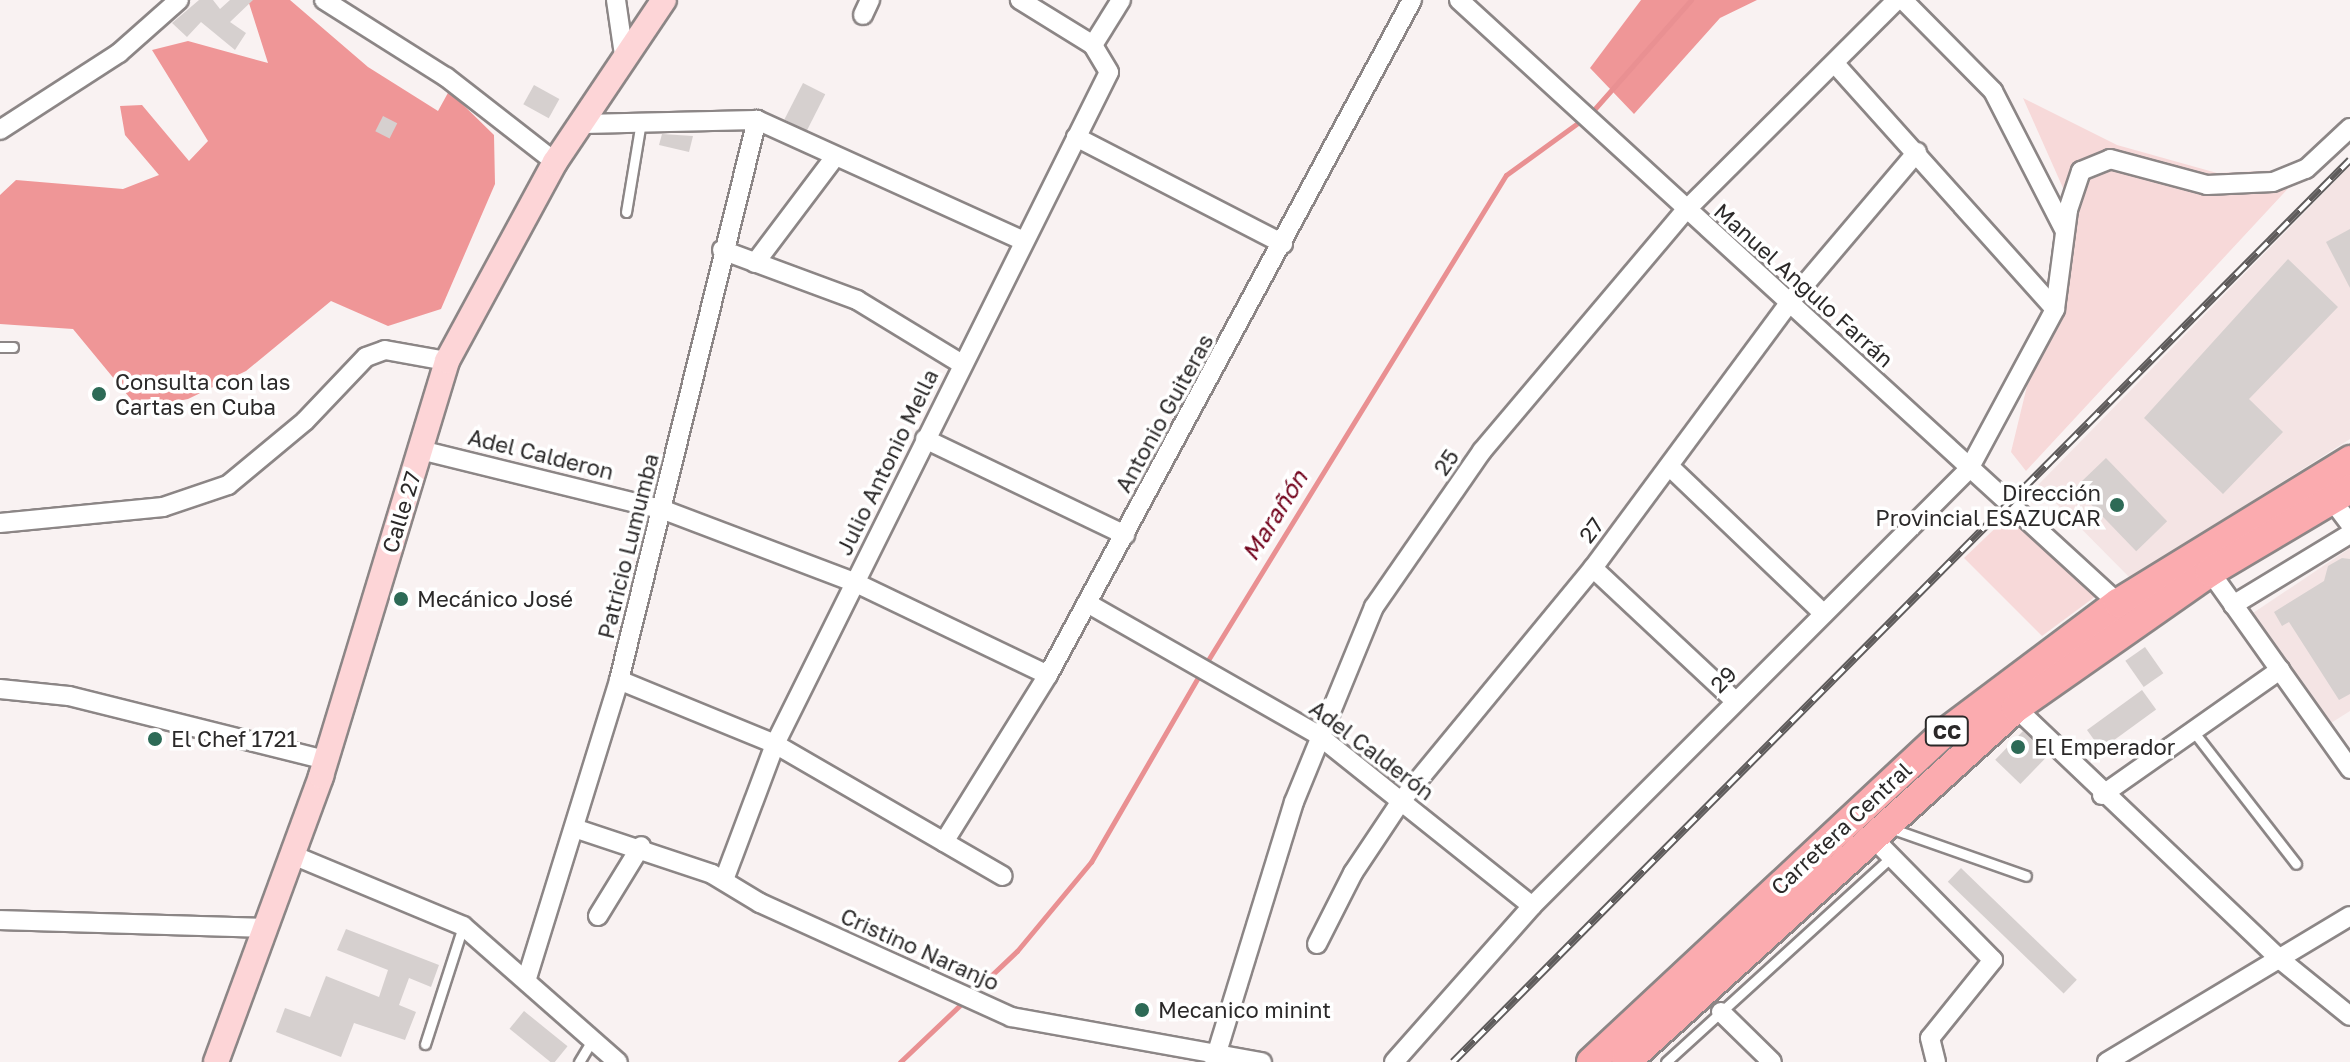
<!DOCTYPE html>
<meta charset="utf-8">
<style>
body{margin:0}
#map{position:relative;width:2350px;height:1062px;overflow:hidden;background:#f9f2f2;font-family:"Golos Text",sans-serif}
div>[style]{position:absolute}
.built>*{inset:0;background:#f4e4e4}
.green>*{inset:0;background:#f7d9d9}
.forest>*{inset:0;background:#ef9697}
.stream>*{height:5px;margin:-2.5px;padding:0 2.5px;transform-origin:2.5px;border-radius:2.5px;background:#e99092}
.building>*{inset:0;background:#d6d0cf;transform-origin:0 0}
.roads{filter:drop-shadow(2px 0 #8c8686) drop-shadow(-2px 0 #8c8686) drop-shadow(0 2px #8c8686) drop-shadow(0 -2px #8c8686)}
.service>*{height:9px;margin:-4.5px;padding:0 4.5px;transform-origin:4.5px;border-radius:4.5px;background:#fff}
.minor>*{height:18px;margin:-9px;padding:0 9px;transform-origin:9px;border-radius:9px;background:#fff}
.secondary>*{height:24px;margin:-12px;padding:0 12px;transform-origin:12px;border-radius:12px;background:#fdd5d7}
.primary>*{height:28px;margin:-14px;padding:0 14px;transform-origin:14px;border-radius:14px;background:#fbabaf}
.rail>*{height:8px;margin-top:-4px;transform-origin:0;background:repeating-linear-gradient(90deg,#fff 0 15px,#5f5c5c 0 30px);box-sizing:border-box;border-block:2px solid #5f5c5c}
.dots>*{width:22px;height:22px;translate:-50% -50%;box-sizing:border-box;border:4px solid #fff;border-radius:50%}
span{translate:-50% -50%;white-space:nowrap;text-align:center;line-height:1.15;-webkit-text-stroke:7px #fff;paint-order:stroke}
.shield-label span{padding:2px 6px;background:#fff;border:2px solid;border-radius:6px;-webkit-text-stroke-width:0}
.shield-label{font-size:20px;color:#2b2929;font-weight:700}
.street-label{font-size:22px;color:#2b2929}
.poi-label{font-size:22px;color:#2b2929}
.left{translate:0 -50%;text-align:left}
.right{translate:-100% -50%;text-align:right}
.water-label{font-size:24px;color:#72031c;font-style:italic}
</style>
<div id="map">
<div class="built">
<div style="clip-path:polygon(2350px 166px,2350px 439px,2130px 578px,2038px 485px)"></div>
<div style="clip-path:polygon(2350px 548px,2350px 711px,2331px 723px,2250px 615px)"></div>
</div>
<div class="green">
<div style="clip-path:polygon(2023px 98px,2117px 145px,2217px 173px,2306px 169px,2026px 471px,2011px 452px,2027px 386px,2052px 336px,2075px 215px)"></div>
<div style="clip-path:polygon(2008px 516px,2096px 596px,2042px 636px,1964px 558px)"></div>
</div>
<div class="forest">
<div style="clip-path:polygon(248px 0,290px 0,368px 67px,438px 111px,449px 91px,494px 135px,495px 184px,441px 309px,388px 326px,331px 301px,246px 371px,188px 399px,139px 409px,73px 329px,0 324px,0 195px,16px 180px,123px 189px,159px 175px,125px 135px,120px 106px,142px 105px,189px 161px,208px 141px,152px 50px,188px 41px,268px 63px)"></div>
<div style="clip-path:polygon(1641px 0,1757px 0,1720px 18px,1634px 114px,1590px 68px)"></div>
</div>
<div class="stream">
<div style="left:1591px;top:113px;width:151px;rotate:-48.5deg"></div>
<div style="left:1205px;top:665px;width:575px;rotate:-58.44deg"></div>
<div style="left:1506px;top:175px;width:95px;rotate:-36deg"></div>
<div style="left:900px;top:1062px;width:161px;rotate:-43.5deg"></div>
<div style="left:1017px;top:951px;width:116px;rotate:-50.3deg"></div>
<div style="left:1091px;top:862px;width:217px;rotate:-59.9deg"></div>
</div>
<div class="building">
<div style="clip-path:polygon(199px 0,213px 0,220px 9px,230px 0,253px 0,230px 22px,246px 33px,235px 50px,201px 22px,187px 37px,172px 23px)"></div>
<div style="left:803px;top:83px;width:25px;height:41px;rotate:27deg"></div>
<div style="left:534px;top:85px;width:29px;height:22px;rotate:29deg"></div>
<div style="left:383px;top:116px;width:16px;height:17px;rotate:27deg"></div>
<div style="clip-path:polygon(662px 134px,693px 136px,689px 152px,659px 145px)"></div>
<div style="clip-path:polygon(2350px 229px,2350px 288px,2326px 242px)"></div>
<div style="clip-path:polygon(2288px 259px,2338px 307px,2249px 399px,2283px 432px,2223px 494px,2144px 418px)"></div>
<div style="left:2106px;top:458px;width:88px;height:43px;rotate:46deg"></div>
<div style="clip-path:polygon(2342px 558px,2350px 559px,2350px 694px,2339px 700px,2289px 622px,2282px 626px,2274px 612px,2324px 581px,2328px 566px)"></div>
<div style="left:2145px;top:647px;width:32px;height:24px;rotate:55deg"></div>
<div style="left:2142px;top:690px;width:24px;height:68px;rotate:54deg"></div>
<div style="left:2023px;top:731px;width:35px;height:40px;rotate:44deg"></div>
<div style="left:1961px;top:868px;width:161px;height:19px;rotate:44deg"></div>
<div style="clip-path:polygon(346px 929px,439px 965px,431px 987px,409px 978px,399px 1005px,416px 1012px,405px 1040px,354px 1023px,341px 1057px,276px 1032px,285px 1008px,310px 1017px,326px 976px,379px 997px,388px 970px,337px 950px)"></div>
<div style="left:524px;top:1011px;width:56px;height:23px;rotate:39deg"></div>
</div>
<div class="roads">
<div class="service">
<div style="left:626px;top:212px;width:86px;rotate:-80.6deg"></div>
<div style="left:0;top:347px;width:13px"></div>
<div style="left:2193px;top:731px;width:168px;rotate:52.2deg"></div>
<div style="left:1890px;top:828px;width:144px;rotate:19.4deg"></div>
<div style="left:425px;top:1044px;width:124px;rotate:-72.1deg"></div>
<div style="left:579px;top:1062px;width:26px;rotate:-59deg"></div>
<div style="left:1666px;top:1062px;width:304px;rotate:-42.3deg"></div>
</div>
<div class="minor">
<div style="left:324px;top:0;width:144px;rotate:32.3deg"></div>
<div style="left:446px;top:77px;width:138px;rotate:37.9deg"></div>
<div style="left:616px;top:0;width:63px;rotate:81.7deg"></div>
<div style="left:1459px;top:0;width:893px;rotate:42.46deg"></div>
<div style="left:1903px;top:0;width:128px;rotate:45.3deg"></div>
<div style="left:1993px;top:91px;width:155px;rotate:62.8deg"></div>
<div style="left:863px;top:15px;width:17px;rotate:-65deg"></div>
<div style="left:1093px;top:45px;width:53px;rotate:-58.1deg"></div>
<div style="left:1837px;top:66px;width:326px;rotate:48.1deg"></div>
<div style="left:582px;top:124px;width:175px;rotate:-1.3deg"></div>
<div style="left:757px;top:120px;width:293px;rotate:24.4deg"></div>
<div style="left:0;top:130px;width:142px;rotate:-32.9deg"></div>
<div style="left:119px;top:53px;width:80px;rotate:-41.5deg"></div>
<div style="left:1076px;top:137px;width:233px;rotate:27.3deg"></div>
<div style="left:722px;top:250px;width:144px;rotate:20.3deg"></div>
<div style="left:857px;top:300px;width:123px;rotate:31.4deg"></div>
<div style="left:755px;top:263px;width:133px;rotate:-53deg"></div>
<div style="left:925px;top:439px;width:222px;rotate:25.6deg"></div>
<div style="left:420px;top:450px;width:251px;rotate:13.8deg"></div>
<div style="left:664px;top:510px;width:203px;rotate:20.8deg"></div>
<div style="left:854px;top:582px;width:215px;rotate:25.6deg"></div>
<div style="left:1669px;top:466px;width:214px;rotate:43.7deg"></div>
<div style="left:2332px;top:500px;width:30px;rotate:53deg"></div>
<div style="left:0;top:523px;width:164px;rotate:-5.6deg"></div>
<div style="left:163px;top:507px;width:69px;rotate:-18.7deg"></div>
<div style="left:228px;top:485px;width:100px;rotate:-39.7deg"></div>
<div style="left:305px;top:421px;width:88px;rotate:-46.4deg"></div>
<div style="left:366px;top:357px;width:20px;rotate:-20deg"></div>
<div style="left:385px;top:350px;width:63px;rotate:10.1deg"></div>
<div style="left:2206px;top:566px;width:249px;rotate:54.6deg"></div>
<div style="left:1593px;top:568px;width:195px;rotate:43.1deg"></div>
<div style="left:1087px;top:603px;width:266px;rotate:29.7deg"></div>
<div style="left:1318px;top:735px;width:274px;rotate:38.6deg"></div>
<div style="left:2233px;top:605px;width:137px;rotate:-31.3deg"></div>
<div style="left:619px;top:680px;width:169px;rotate:22.3deg"></div>
<div style="left:775px;top:744px;width:263px;rotate:30.1deg"></div>
<div style="left:0;top:689px;width:69px;rotate:5.8deg"></div>
<div style="left:69px;top:696px;width:265px;rotate:14deg"></div>
<div style="left:2016px;top:708px;width:367px;rotate:43.6deg"></div>
<div style="left:2282px;top:961px;width:87px;rotate:39deg"></div>
<div style="left:2102px;top:795px;width:218px;rotate:-35.1deg"></div>
<div style="left:574px;top:828px;width:145px;rotate:18.4deg"></div>
<div style="left:712px;top:874px;width:56px;rotate:31.1deg"></div>
<div style="left:760px;top:903px;width:276px;rotate:24.4deg"></div>
<div style="left:1011px;top:1017px;width:255px;rotate:10.2deg"></div>
<div style="left:1871px;top:836px;width:174px;rotate:45.5deg"></div>
<div style="left:1993px;top:960px;width:100px;rotate:128.9deg"></div>
<div style="left:1930px;top:1038px;width:25px;rotate:76deg"></div>
<div style="left:944px;top:842px;width:197px;rotate:-58.1deg"></div>
<div style="left:1048px;top:675px;width:767px;rotate:-61.66deg"></div>
<div style="left:295px;top:856px;width:182px;rotate:22.6deg"></div>
<div style="left:463px;top:926px;width:206px;rotate:41.3deg"></div>
<div style="left:724px;top:880px;width:145px;rotate:-69.4deg"></div>
<div style="left:775px;top:744px;width:750px;rotate:-63.57deg"></div>
<div style="left:1109px;top:72px;width:31px;rotate:-121deg"></div>
<div style="left:1093px;top:45px;width:86px;rotate:-148.3deg"></div>
<div style="left:598px;top:916px;width:82px;rotate:-58.4deg"></div>
<div style="left:0;top:920px;width:267px;rotate:1.7deg"></div>
<div style="left:1317px;top:944px;width:80px;rotate:-63.1deg"></div>
<div style="left:1353px;top:873px;width:87px;rotate:-56.3deg"></div>
<div style="left:1401px;top:801px;width:302px;rotate:-50.5deg"></div>
<div style="left:1593px;top:568px;width:330px;rotate:-53.5deg"></div>
<div style="left:1789px;top:303px;width:198px;rotate:-49.7deg"></div>
<div style="left:527px;top:978px;width:312px;rotate:-72.8deg"></div>
<div style="left:619px;top:680px;width:577px;rotate:-76.16deg"></div>
<div style="left:1721px;top:1012px;width:71px;rotate:44.4deg"></div>
<div style="left:1214px;top:1062px;width:272px;rotate:-72.9deg"></div>
<div style="left:1294px;top:802px;width:211px;rotate:-67.7deg"></div>
<div style="left:1374px;top:607px;width:190px;rotate:-55.3deg"></div>
<div style="left:1482px;top:451px;width:316px;rotate:-49.8deg"></div>
<div style="left:1686px;top:210px;width:298px;rotate:-44.9deg"></div>
<div style="left:1394px;top:1062px;width:208px;rotate:-48.5deg"></div>
<div style="left:1532px;top:906px;width:618px;rotate:-45deg"></div>
<div style="left:1969px;top:469px;width:182px;rotate:-61.7deg"></div>
<div style="left:2055px;top:309px;width:100px;rotate:-82.5deg"></div>
<div style="left:2068px;top:210px;width:41px;rotate:-71.6deg"></div>
<div style="left:2081px;top:171px;width:31px;rotate:-22deg"></div>
<div style="left:2110px;top:159px;width:100px;rotate:15deg"></div>
<div style="left:2207px;top:185px;width:66px;rotate:-2.6deg"></div>
<div style="left:2273px;top:182px;width:35px;rotate:-22deg"></div>
<div style="left:2306px;top:169px;width:60px;rotate:-43deg"></div>
<div style="left:2107px;top:1062px;width:283px;rotate:-31deg"></div>
</div>
<div class="secondary">
<div style="left:216px;top:1062px;width:305px;rotate:-69.8deg"></div>
<div style="left:321px;top:776px;width:434px;rotate:-73.1deg"></div>
<div style="left:447px;top:361px;width:226px;rotate:-61.5deg"></div>
<div style="left:555px;top:162px;width:195px;rotate:-56.1deg"></div>
</div>
<div class="primary">
<div style="left:1591px;top:1062px;width:480px;rotate:-43deg"></div>
<div style="left:1942px;top:735px;width:220px;rotate:-36.9deg"></div>
<div style="left:2118px;top:603px;width:273px;rotate:-31.6deg"></div>
<div style="left:1626px;top:1062px;width:527px;rotate:-42.23deg"></div>
<div style="left:2016px;top:708px;width:237px;rotate:-35deg"></div>
<div style="left:2210px;top:572px;width:163px;rotate:-30.7deg"></div>
</div>
</div>
<div class="rail">
<div style="left:1453px;top:1062px;width:1272px;rotate:-45.16deg"></div>
</div>
<div class="dots">
<div style="left:99px;top:394px;background:#2d6a56"></div>
<div style="left:2117px;top:505px;background:#2d6a56"></div>
<div style="left:401px;top:599px;background:#2d6a56"></div>
<div style="left:155px;top:739px;background:#2d6a56"></div>
<div style="left:2018px;top:747px;background:#2d6a56"></div>
<div style="left:1142px;top:1010px;background:#2d6a56"></div>
</div>
<div class="shield-label">
<span style="left:1947px;top:731px">CC</span>
</div>
<div class="street-label">
<span style="left:1804px;top:285px;rotate:42deg">Manuel Angulo Farrán</span>
<span style="left:1164px;top:413px;rotate:-61deg">Antonio Guiteras</span>
<span style="left:541px;top:454px;rotate:14deg">Adel Calderon</span>
<span style="left:887px;top:462px;rotate:-64deg">Julio Antonio Mella</span>
<span style="left:1446px;top:462px;rotate:-55deg">25</span>
<span style="left:401px;top:512px;rotate:-73deg">Calle 27</span>
<span style="left:1591px;top:530px;rotate:-53deg">27</span>
<span style="left:628px;top:546px;rotate:-76deg">Patricio Lumumba</span>
<span style="left:1723px;top:679px;rotate:-45deg">29</span>
<span style="left:1372px;top:750px;rotate:37deg">Adel Calderón</span>
<span style="left:1841px;top:828px;rotate:-43deg">Carretera Central</span>
<span style="left:920px;top:949px;rotate:24deg">Cristino Naranjo</span>
</div>
<div class="poi-label">
<span class="left" style="left:115px;top:394px">Consulta con las<br>Cartas en Cuba</span>
<span class="right" style="left:2101px;top:505px">Dirección<br>Provincial ESAZUCAR</span>
<span class="left" style="left:417px;top:599px">Mecánico José</span>
<span class="left" style="left:171px;top:739px">El Chef 1721</span>
<span class="left" style="left:2034px;top:747px">El Emperador</span>
<span class="left" style="left:1158px;top:1010px">Mecanico minint</span>
</div>
<div class="water-label">
<span style="left:1274px;top:515px;rotate:-58deg">Marañón</span>
</div>
</div>
